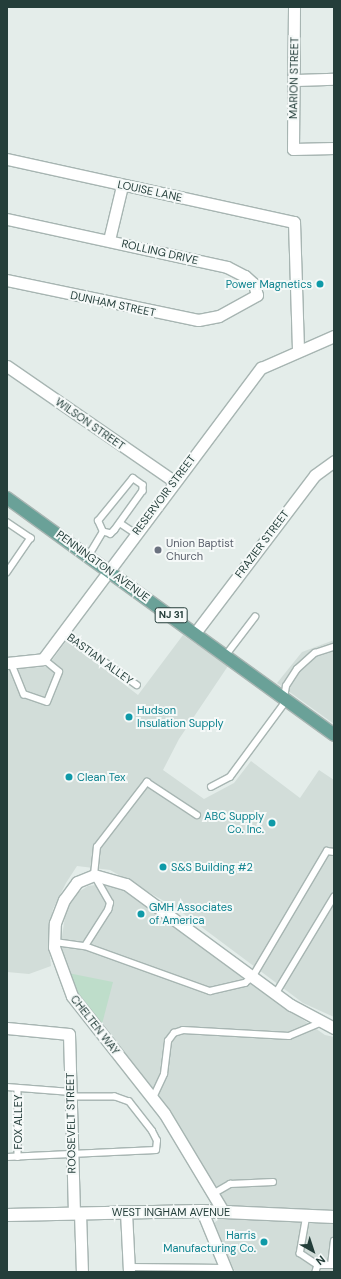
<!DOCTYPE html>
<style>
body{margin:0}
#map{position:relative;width:341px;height:1279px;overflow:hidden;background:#e4edea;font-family:"DM Sans",sans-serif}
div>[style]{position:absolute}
.built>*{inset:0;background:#d2ddd9}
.green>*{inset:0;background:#beddca}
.roads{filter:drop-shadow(1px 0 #a7b5b2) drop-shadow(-1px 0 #a7b5b2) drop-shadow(0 1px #a7b5b2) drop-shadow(0 -1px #a7b5b2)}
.service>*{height:5.5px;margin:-2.75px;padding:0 2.75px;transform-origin:2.75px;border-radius:2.75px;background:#fff}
.minor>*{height:11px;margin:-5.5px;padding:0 5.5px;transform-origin:5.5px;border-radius:5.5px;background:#fff}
.tertiary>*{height:12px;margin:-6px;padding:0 6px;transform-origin:6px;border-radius:6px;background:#fff}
.primary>*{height:12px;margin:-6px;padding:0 6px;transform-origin:6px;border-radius:6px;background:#6aa198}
.dots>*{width:11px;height:11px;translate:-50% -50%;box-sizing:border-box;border:2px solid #f5f9f8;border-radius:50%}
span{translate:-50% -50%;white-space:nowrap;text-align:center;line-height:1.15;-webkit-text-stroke:4px #f5f9f8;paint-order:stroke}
.shield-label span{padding:1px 3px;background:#f5f9f8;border:1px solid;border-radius:3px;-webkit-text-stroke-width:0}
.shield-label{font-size:10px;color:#243e3a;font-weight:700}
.street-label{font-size:11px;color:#243e3a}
.culture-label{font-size:11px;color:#0d838f}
.right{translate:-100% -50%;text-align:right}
.left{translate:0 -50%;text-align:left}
.worship-label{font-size:11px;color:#5b616d}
.frame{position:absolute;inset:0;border:8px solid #243e3a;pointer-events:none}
.north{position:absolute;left:293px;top:1231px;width:40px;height:40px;-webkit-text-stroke:3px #f5f9f8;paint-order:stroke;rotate:141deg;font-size:11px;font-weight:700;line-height:16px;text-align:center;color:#243e3a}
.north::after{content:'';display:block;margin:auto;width:14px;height:18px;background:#243e3a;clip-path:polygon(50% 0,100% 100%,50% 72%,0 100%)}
</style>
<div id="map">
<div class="built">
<div style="clip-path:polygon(183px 635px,228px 666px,179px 739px,163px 770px,204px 799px,234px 783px,251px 761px,300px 798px,319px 770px,334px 780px,334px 1017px,303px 1003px,176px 908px,110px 870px,77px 866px,66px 883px,53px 909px,48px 935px,51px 966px,29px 974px,7px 972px,7px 668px,47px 667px,67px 640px,138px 695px)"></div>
<div style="clip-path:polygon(334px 640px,334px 724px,277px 683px,302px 652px)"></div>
<div style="clip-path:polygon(102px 884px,134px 894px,276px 1001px,325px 1035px,334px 1037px,334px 1211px,227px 1206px,194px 1151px,139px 1072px,101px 1028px,68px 973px,60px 950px,66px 910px,74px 895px,88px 886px)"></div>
<div style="clip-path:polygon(220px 1218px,334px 1224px,334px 1272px,235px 1272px,213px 1224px)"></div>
</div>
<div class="green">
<div style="clip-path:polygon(68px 973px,113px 982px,101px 1028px,79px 999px)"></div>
</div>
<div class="roads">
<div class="service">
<div style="left:133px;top:478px;width:12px;rotate:35deg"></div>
<div style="left:143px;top:485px;width:6px;rotate:90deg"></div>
<div style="left:143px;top:491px;width:48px;rotate:125.7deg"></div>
<div style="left:115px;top:530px;width:6px;rotate:135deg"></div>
<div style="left:111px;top:534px;width:8px;rotate:-166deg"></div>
<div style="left:103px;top:532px;width:12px;rotate:-114deg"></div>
<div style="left:98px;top:521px;width:55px;rotate:-50.9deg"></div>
<div style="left:7px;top:522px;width:29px;rotate:34deg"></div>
<div style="left:31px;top:538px;width:42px;rotate:124.4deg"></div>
<div style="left:120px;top:523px;width:18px;rotate:34deg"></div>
<div style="left:89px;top:555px;width:27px;rotate:-59deg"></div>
<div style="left:63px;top:632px;width:91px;rotate:35.6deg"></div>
<div style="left:226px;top:655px;width:48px;rotate:-52.7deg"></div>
<div style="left:11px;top:662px;width:35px;rotate:68deg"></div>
<div style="left:24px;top:694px;width:24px;rotate:19deg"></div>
<div style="left:47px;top:702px;width:32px;rotate:-68deg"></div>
<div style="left:59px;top:672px;width:21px;rotate:-141deg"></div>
<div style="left:211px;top:787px;width:21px;rotate:-28deg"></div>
<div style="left:230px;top:777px;width:89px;rotate:-53.6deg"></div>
<div style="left:283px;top:705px;width:19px;rotate:-81deg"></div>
<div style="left:286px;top:686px;width:20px;rotate:-57deg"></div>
<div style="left:297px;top:669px;width:24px;rotate:-42deg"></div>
<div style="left:315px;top:653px;width:20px;rotate:-18deg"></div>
<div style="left:55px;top:942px;width:30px;rotate:8deg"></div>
<div style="left:85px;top:946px;width:43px;rotate:-57.4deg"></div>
<div style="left:108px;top:910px;width:7px;rotate:-74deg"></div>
<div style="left:110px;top:903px;width:32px;rotate:-120deg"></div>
<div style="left:94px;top:875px;width:28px;rotate:-84deg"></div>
<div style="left:97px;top:847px;width:82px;rotate:-52.4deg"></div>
<div style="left:147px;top:782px;width:60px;rotate:33.4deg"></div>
<div style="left:85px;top:946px;width:133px;rotate:19.8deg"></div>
<div style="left:210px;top:991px;width:36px;rotate:-13deg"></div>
<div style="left:245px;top:983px;width:11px;rotate:-41deg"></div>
<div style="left:253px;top:976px;width:145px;rotate:-59.4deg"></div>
<div style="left:327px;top:851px;width:7px;rotate:8deg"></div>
<div style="left:276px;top:993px;width:112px;rotate:-58.9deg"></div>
<div style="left:7px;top:1087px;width:64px;rotate:4.5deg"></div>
<div style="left:18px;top:1088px;width:69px;rotate:90deg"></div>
<div style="left:153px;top:1098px;width:26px;rotate:-65deg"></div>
<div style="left:164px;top:1074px;width:33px;rotate:-83deg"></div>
<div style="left:168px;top:1041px;width:10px;rotate:-53deg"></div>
<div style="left:174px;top:1033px;width:9px;rotate:-18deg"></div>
<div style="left:183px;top:1030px;width:106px;rotate:3.2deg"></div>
<div style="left:289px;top:1036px;width:33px;rotate:-23deg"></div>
<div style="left:7px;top:1157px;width:149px;rotate:-2.7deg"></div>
<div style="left:156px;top:1150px;width:9px;rotate:-84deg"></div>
<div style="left:157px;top:1141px;width:11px;rotate:-117deg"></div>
<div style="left:152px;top:1131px;width:37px;rotate:-128deg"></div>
<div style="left:129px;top:1102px;width:15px;rotate:-160deg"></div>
<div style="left:115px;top:1097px;width:44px;rotate:180deg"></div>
<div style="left:213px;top:1194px;width:20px;rotate:-30deg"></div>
<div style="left:230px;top:1184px;width:43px;rotate:-2.7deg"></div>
<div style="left:307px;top:1215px;width:39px;rotate:100deg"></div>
<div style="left:300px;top:1253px;width:22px;rotate:34deg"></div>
<div style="left:318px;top:1265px;width:7px;rotate:106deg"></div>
<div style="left:318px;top:1265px;width:15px"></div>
<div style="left:331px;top:1265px;width:24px;rotate:-83deg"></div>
<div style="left:129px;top:1267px;width:96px;rotate:0.6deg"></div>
</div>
<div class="minor">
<div style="left:294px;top:7px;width:142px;rotate:90.4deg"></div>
<div style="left:293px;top:149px;width:41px;rotate:-1.4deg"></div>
<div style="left:296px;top:80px;width:38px;rotate:-2deg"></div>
<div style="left:7px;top:159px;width:294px;rotate:12.4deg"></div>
<div style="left:294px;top:222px;width:129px;rotate:88.2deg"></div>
<div style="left:7px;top:219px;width:225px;rotate:12.3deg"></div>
<div style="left:227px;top:267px;width:20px;rotate:27deg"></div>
<div style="left:245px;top:276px;width:12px;rotate:42deg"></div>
<div style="left:254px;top:284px;width:11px;rotate:75deg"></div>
<div style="left:257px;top:295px;width:43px;rotate:151.1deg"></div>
<div style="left:219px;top:316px;width:21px;rotate:169deg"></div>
<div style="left:198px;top:320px;width:195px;rotate:-168.2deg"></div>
<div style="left:109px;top:240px;width:56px;rotate:-76.5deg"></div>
<div style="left:7px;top:366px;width:203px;rotate:34.6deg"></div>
<div style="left:195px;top:633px;width:198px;rotate:-52.8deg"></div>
<div style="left:315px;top:475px;width:24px;rotate:-36deg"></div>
<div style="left:7px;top:663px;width:36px;rotate:-6deg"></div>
<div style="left:43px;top:659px;width:364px;rotate:-53.2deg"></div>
<div style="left:261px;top:368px;width:80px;rotate:-23.7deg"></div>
<div style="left:7px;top:1028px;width:62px;rotate:5.5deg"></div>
<div style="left:69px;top:1034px;width:179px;rotate:88.4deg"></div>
<div style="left:202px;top:1211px;width:66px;rotate:67.7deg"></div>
<div style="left:223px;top:1211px;width:114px;rotate:-121deg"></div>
<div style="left:164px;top:1113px;width:149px;rotate:-128.2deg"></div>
<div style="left:72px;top:996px;width:52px;rotate:-110.2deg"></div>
<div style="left:54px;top:947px;width:24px;rotate:-88deg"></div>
<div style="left:55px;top:923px;width:25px;rotate:-69deg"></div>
<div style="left:64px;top:900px;width:22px;rotate:-54deg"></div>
<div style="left:77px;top:882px;width:18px;rotate:-22deg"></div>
<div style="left:94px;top:875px;width:33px;rotate:16deg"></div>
<div style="left:126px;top:884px;width:205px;rotate:36.3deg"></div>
<div style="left:291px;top:1005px;width:49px;rotate:28.1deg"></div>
<div style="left:126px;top:1212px;width:60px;rotate:87.1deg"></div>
<div style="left:80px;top:1213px;width:59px;rotate:88.1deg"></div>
</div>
<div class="tertiary">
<div style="left:7px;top:1215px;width:195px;rotate:-1.2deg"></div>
<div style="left:202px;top:1211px;width:132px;rotate:2.6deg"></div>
</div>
<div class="primary">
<div style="left:7px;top:498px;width:404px;rotate:35.9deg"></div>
</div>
</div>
<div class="dots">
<div style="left:320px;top:284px;background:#0f9aa8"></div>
<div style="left:158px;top:550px;background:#6b7280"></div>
<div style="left:129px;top:717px;background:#0f9aa8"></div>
<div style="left:69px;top:777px;background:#0f9aa8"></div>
<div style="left:272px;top:823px;background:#0f9aa8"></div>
<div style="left:163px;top:867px;background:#0f9aa8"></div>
<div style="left:141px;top:914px;background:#0f9aa8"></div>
<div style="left:264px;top:1242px;background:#0f9aa8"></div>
</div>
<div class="shield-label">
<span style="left:171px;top:615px">NJ 31</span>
</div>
<div class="street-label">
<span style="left:294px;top:78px;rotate:-89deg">MARION STREET</span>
<span style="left:150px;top:191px;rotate:12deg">LOUISE LANE</span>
<span style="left:160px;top:252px;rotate:13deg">ROLLING DRIVE</span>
<span style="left:113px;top:304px;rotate:12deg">DUNHAM STREET</span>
<span style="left:90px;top:424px;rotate:35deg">WILSON STREET</span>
<span style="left:164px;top:495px;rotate:-53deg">RESERVOIR STREET</span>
<span style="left:262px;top:544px;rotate:-53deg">FRAZIER STREET</span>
<span style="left:103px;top:566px;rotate:36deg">PENNINGTON AVENUE</span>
<span style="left:100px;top:659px;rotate:36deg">BASTIAN ALLEY</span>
<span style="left:95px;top:1025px;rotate:52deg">CHELTEN WAY</span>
<span style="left:18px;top:1122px;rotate:-90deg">FOX ALLEY</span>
<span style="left:71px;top:1123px;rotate:-91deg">ROOSEVELT STREET</span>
<span style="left:171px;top:1212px">WEST INGHAM AVENUE</span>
</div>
<div class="culture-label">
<span class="right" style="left:312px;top:284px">Power Magnetics</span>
<span class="left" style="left:137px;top:717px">Hudson<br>Insulation Supply</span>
<span class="left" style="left:77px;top:777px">Clean Tex</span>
<span class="right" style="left:264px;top:823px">ABC Supply<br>Co. Inc.</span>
<span class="left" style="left:171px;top:867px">S&amp;S Building #2</span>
<span class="left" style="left:149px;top:914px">GMH Associates<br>of America</span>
<span class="right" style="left:256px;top:1242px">Harris<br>Manufacturing Co.</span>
</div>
<div class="worship-label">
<span class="left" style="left:166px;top:550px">Union Baptist<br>Church</span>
</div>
<div class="frame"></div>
<div class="north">N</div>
</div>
